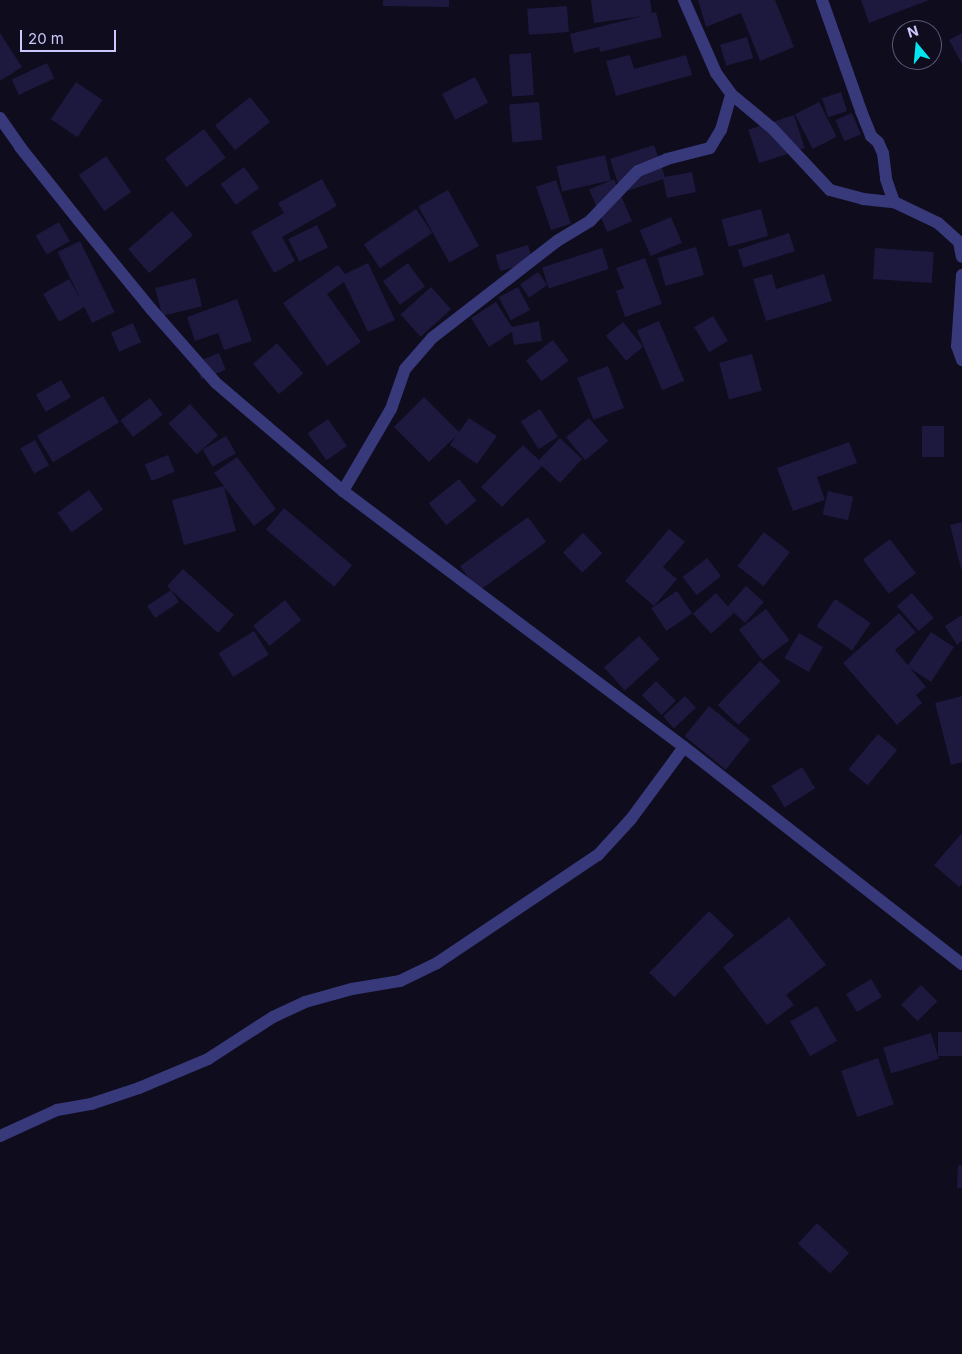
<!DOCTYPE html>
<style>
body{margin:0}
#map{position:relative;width:962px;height:1354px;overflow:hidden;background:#0e0c1d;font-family:Inter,sans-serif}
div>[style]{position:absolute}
.building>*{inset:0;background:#1d183d;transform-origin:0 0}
.minor>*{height:12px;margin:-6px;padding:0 6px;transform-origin:6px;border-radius:6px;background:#37397b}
span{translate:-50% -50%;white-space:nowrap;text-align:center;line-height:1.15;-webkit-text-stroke:4.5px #0e0c1d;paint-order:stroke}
.north{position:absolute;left:892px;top:20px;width:50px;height:50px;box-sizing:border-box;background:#0e0c1d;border:1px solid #5a5777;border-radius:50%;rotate:343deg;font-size:14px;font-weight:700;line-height:20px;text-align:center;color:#cbc8fe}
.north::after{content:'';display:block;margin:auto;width:18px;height:22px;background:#03e6ef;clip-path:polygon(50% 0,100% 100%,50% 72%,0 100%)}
.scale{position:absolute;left:20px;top:30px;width:96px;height:22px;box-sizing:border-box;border:2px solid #cbc8fe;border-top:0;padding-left:6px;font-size:15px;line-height:18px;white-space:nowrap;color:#cbc8fe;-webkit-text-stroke:4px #0e0c1d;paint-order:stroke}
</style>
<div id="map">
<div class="building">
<div style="clip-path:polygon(383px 0,449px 0,449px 7px,383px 6px)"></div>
<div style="clip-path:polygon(591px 0,650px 0,652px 13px,656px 12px,662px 37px,600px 52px,599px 47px,574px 53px,570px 34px,643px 16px,594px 23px)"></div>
<div style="clip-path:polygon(698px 0,775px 0,794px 47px,760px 61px,741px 13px,706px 27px)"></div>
<div style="clip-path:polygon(861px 0,929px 0,869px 23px)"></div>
<div style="left:567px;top:6px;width:26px;height:40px;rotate:86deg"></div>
<div style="clip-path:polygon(0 33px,22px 67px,0 81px)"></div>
<div style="clip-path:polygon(962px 33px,962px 64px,949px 40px)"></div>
<div style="left:747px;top:37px;width:22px;height:28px;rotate:74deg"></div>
<div style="left:531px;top:53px;width:42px;height:22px;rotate:86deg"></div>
<div style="clip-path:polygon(630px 55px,634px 69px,686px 55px,692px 75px,616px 96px,606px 61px)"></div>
<div style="left:47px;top:63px;width:17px;height:39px;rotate:65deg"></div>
<div style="left:475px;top:77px;width:29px;height:37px;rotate:63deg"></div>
<div style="left:76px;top:82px;width:32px;height:45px;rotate:34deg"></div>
<div style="left:841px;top:92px;width:20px;height:20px;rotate:72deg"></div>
<div style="left:250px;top:97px;width:32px;height:45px;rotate:51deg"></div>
<div style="left:539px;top:102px;width:38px;height:30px;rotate:85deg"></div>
<div style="left:819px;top:102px;width:39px;height:27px;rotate:63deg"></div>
<div style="left:852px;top:113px;width:23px;height:18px;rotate:67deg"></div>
<div style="left:794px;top:115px;width:35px;height:48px;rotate:72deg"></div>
<div style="left:204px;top:129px;width:36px;height:49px;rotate:53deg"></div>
<div style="clip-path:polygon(654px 145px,665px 177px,692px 172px,696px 192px,667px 198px,663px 179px,621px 193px,610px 159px)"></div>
<div style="left:605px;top:155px;width:26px;height:50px;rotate:77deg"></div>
<div style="left:106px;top:156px;width:44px;height:33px;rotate:55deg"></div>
<div style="left:244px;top:167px;width:26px;height:29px;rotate:54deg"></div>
<div style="clip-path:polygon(322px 179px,337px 206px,282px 237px,295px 261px,274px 273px,251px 232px,284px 213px,278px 203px)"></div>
<div style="left:614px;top:179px;width:46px;height:27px;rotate:67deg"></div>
<div style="left:556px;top:180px;width:46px;height:21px;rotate:71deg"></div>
<div style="left:448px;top:190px;width:64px;height:34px;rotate:61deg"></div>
<div style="left:416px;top:209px;width:29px;height:63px;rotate:56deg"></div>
<div style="left:761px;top:209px;width:28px;height:41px;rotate:75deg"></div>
<div style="left:172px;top:211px;width:32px;height:58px;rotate:49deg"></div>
<div style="left:671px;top:217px;width:28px;height:34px;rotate:67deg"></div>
<div style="left:59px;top:222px;width:22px;height:27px;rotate:60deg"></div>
<div style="left:317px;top:225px;width:25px;height:32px;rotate:64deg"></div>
<div style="left:789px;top:233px;width:19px;height:54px;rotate:72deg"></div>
<div style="left:80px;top:241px;width:79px;height:25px;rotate:64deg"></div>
<div style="left:528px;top:245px;width:17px;height:34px;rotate:73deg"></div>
<div style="left:696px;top:247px;width:29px;height:40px;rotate:74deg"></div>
<div style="left:602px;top:248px;width:22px;height:63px;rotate:72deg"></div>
<div style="left:875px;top:248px;width:59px;height:31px;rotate:4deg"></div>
<div style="clip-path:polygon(645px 258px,662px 304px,625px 317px,616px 291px,624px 288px,616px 268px)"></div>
<div style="clip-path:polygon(368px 263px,395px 320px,368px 332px,344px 282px,327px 294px,361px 342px,327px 366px,283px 303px,338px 265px,345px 274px)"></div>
<div style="left:408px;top:263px;width:29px;height:31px;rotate:54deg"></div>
<div style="left:538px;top:272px;width:16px;height:22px;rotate:55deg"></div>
<div style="clip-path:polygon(772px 274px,776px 289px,824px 274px,832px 301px,766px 321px,753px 279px)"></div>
<div style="left:195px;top:278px;width:29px;height:41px;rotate:76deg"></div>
<div style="left:69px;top:279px;width:32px;height:30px;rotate:60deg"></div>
<div style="left:431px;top:287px;width:30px;height:41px;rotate:48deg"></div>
<div style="left:518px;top:287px;width:26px;height:22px;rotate:62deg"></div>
<div style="clip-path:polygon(237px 299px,252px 341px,224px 350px,218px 333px,195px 341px,187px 317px)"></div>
<div style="clip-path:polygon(496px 302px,512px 327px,539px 321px,542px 341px,514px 345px,512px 332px,489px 347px,471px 318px)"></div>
<div style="left:713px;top:316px;width:29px;height:22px;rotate:59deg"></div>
<div style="left:659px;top:321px;width:65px;height:24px;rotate:67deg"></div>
<div style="left:623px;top:322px;width:32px;height:22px;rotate:51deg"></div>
<div style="left:133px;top:323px;width:21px;height:24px;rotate:67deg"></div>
<div style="left:553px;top:340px;width:26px;height:34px;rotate:53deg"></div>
<div style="left:277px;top:343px;width:40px;height:32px;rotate:49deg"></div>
<div style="left:219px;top:353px;width:18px;height:26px;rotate:68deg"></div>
<div style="left:752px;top:354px;width:38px;height:34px;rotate:75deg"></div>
<div style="left:608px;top:366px;width:45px;height:33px;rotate:69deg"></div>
<div style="left:61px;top:380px;width:20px;height:29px;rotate:60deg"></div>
<div style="left:103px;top:396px;width:31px;height:77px;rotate:59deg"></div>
<div style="clip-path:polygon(424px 397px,459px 432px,469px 418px,497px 436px,477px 464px,450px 445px,456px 436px,429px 462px,394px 427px)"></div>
<div style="left:150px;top:398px;width:21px;height:37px;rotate:53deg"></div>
<div style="left:190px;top:404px;width:42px;height:29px;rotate:48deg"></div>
<div style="left:540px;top:409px;width:33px;height:23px;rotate:57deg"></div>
<div style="left:589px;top:418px;width:30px;height:30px;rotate:50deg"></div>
<div style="left:328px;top:419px;width:33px;height:25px;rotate:55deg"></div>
<div style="left:922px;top:426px;width:22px;height:31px"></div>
<div style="left:226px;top:436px;width:20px;height:27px;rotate:60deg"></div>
<div style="clip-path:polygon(560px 438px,582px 459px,560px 483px,542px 466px,502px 507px,481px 487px,523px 445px,539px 460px)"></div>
<div style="left:35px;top:440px;width:29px;height:17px;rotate:61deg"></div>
<div style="clip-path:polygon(849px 442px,857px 463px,817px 477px,825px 500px,793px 511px,777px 468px)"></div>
<div style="left:168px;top:455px;width:18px;height:25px;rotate:68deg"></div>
<div style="clip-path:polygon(237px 457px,276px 509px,254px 526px,224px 487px,236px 531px,184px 545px,172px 500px,224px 486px,214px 473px)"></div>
<div style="left:459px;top:479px;width:28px;height:39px;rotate:51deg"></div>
<div style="left:89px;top:490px;width:24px;height:39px;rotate:54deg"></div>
<div style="left:828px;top:491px;width:26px;height:24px;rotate:13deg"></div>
<div style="left:284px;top:508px;width:89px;height:28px;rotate:40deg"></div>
<div style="left:528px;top:517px;width:31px;height:84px;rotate:54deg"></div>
<div style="clip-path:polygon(962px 522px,962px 569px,961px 569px,950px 525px)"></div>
<div style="clip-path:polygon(669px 529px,685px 542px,663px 567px,677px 579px,654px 606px,625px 581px)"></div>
<div style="left:764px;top:532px;width:33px;height:43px;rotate:38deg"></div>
<div style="left:583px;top:533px;width:28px;height:28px;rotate:46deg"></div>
<div style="left:890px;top:539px;width:43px;height:34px;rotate:53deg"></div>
<div style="left:707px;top:558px;width:23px;height:31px;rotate:52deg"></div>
<div style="clip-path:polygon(183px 569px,234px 615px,218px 633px,171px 590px,179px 602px,155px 618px,147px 606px,171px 590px,167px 586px)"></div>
<div style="left:746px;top:586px;width:24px;height:28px;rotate:42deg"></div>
<div style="left:677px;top:591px;width:27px;height:31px;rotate:56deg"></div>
<div style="left:716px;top:593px;width:27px;height:31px;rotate:48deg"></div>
<div style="left:912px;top:593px;width:33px;height:20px;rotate:49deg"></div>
<div style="left:835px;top:599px;width:43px;height:33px;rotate:34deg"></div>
<div style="left:285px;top:600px;width:26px;height:41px;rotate:51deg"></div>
<div style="left:766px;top:609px;width:39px;height:34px;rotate:53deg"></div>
<div style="clip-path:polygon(899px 613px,916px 632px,895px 650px,908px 665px,931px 632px,954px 647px,931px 682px,910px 668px,926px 687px,916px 695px,922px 703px,897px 725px,843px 663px)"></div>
<div style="clip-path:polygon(962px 615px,962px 641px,957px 645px,945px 626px)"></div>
<div style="left:254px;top:631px;width:28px;height:42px;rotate:58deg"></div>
<div style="left:799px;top:633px;width:28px;height:29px;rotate:30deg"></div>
<div style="left:639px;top:636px;width:31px;height:47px;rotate:48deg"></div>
<div style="left:760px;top:661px;width:29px;height:61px;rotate:44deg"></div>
<div style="left:656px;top:681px;width:28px;height:20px;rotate:45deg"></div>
<div style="left:685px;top:696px;width:16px;height:30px;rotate:47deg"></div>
<div style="clip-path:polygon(962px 696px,962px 762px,951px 765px,935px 703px)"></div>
<div style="left:709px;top:706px;width:53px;height:39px;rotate:39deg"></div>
<div style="left:878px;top:734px;width:25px;height:46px;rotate:40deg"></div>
<div style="left:802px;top:767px;width:25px;height:36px;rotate:58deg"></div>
<div style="clip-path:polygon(962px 833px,962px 884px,959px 887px,934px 865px)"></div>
<div style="left:709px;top:911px;width:35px;height:86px;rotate:44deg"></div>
<div style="clip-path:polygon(789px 917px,826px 965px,786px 995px,794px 1005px,767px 1025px,723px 967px)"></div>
<div style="left:871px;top:979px;width:21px;height:29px;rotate:59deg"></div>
<div style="left:921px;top:985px;width:23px;height:28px;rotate:45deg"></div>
<div style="left:817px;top:1006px;width:40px;height:31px;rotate:60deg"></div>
<div style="left:938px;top:1032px;width:24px;height:24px"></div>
<div style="left:931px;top:1033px;width:27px;height:50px;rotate:73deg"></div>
<div style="left:878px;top:1058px;width:49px;height:39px;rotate:71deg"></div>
<div style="clip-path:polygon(958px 1165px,962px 1166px,962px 1188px,957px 1188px)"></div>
<div style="left:817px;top:1223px;width:44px;height:28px;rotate:43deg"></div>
</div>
<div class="minor">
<div style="left:684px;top:0;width:80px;rotate:66.3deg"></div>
<div style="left:716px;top:73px;width:26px;rotate:54deg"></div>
<div style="left:731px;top:94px;width:53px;rotate:39.7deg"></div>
<div style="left:772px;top:128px;width:85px;rotate:46.9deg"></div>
<div style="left:830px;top:190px;width:34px;rotate:15deg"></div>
<div style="left:863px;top:199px;width:31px;rotate:6deg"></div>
<div style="left:894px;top:202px;width:49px;rotate:25.5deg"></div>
<div style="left:938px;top:223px;width:28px;rotate:42deg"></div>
<div style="left:959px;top:242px;width:15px;rotate:79deg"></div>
<div style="left:822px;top:0;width:118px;rotate:70.6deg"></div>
<div style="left:861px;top:111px;width:27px;rotate:68deg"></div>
<div style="left:871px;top:136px;width:9px;rotate:41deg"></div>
<div style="left:878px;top:142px;width:12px;rotate:66deg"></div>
<div style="left:883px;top:153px;width:26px;rotate:83deg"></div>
<div style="left:886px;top:179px;width:24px;rotate:71deg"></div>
<div style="left:0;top:118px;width:35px;rotate:55deg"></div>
<div style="left:20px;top:147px;width:95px;rotate:51.4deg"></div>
<div style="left:79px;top:221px;width:114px;rotate:50.7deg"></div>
<div style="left:151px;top:309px;width:98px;rotate:48.7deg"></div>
<div style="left:216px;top:383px;width:167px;rotate:40.4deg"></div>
<div style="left:343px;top:491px;width:426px;rotate:36.9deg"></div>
<div style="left:684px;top:747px;width:353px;rotate:38deg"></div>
<div style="left:962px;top:275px;width:71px;rotate:94deg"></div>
<div style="left:957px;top:346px;width:15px;rotate:70deg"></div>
<div style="left:343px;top:491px;width:95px;rotate:-59.7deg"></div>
<div style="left:391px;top:409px;width:42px;rotate:-70.7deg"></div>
<div style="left:405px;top:369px;width:41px;rotate:-48.9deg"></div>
<div style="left:432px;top:338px;width:158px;rotate:-37.8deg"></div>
<div style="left:557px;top:241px;width:39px;rotate:-31deg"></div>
<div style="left:590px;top:221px;width:69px;rotate:-46.2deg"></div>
<div style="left:638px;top:171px;width:31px;rotate:-22deg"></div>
<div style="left:667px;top:159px;width:44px;rotate:-14.3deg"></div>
<div style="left:710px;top:148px;width:21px;rotate:-59deg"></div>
<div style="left:721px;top:130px;width:37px;rotate:-74deg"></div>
<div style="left:0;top:1136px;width:63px;rotate:-24.5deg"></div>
<div style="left:57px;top:1110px;width:35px;rotate:-10deg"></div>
<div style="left:91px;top:1104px;width:51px;rotate:-18.4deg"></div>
<div style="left:139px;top:1088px;width:75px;rotate:-22.8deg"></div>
<div style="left:208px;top:1059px;width:77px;rotate:-32.9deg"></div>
<div style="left:273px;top:1017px;width:35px;rotate:-25deg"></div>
<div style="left:305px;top:1002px;width:49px;rotate:-15.5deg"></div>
<div style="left:352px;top:989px;width:49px;rotate:-9.5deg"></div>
<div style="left:400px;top:981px;width:41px;rotate:-25.9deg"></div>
<div style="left:437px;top:963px;width:194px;rotate:-33.9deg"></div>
<div style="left:598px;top:855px;width:49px;rotate:-47.5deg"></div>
<div style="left:631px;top:819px;width:89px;rotate:-53.6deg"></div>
</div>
<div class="north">N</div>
<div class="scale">20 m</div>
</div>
